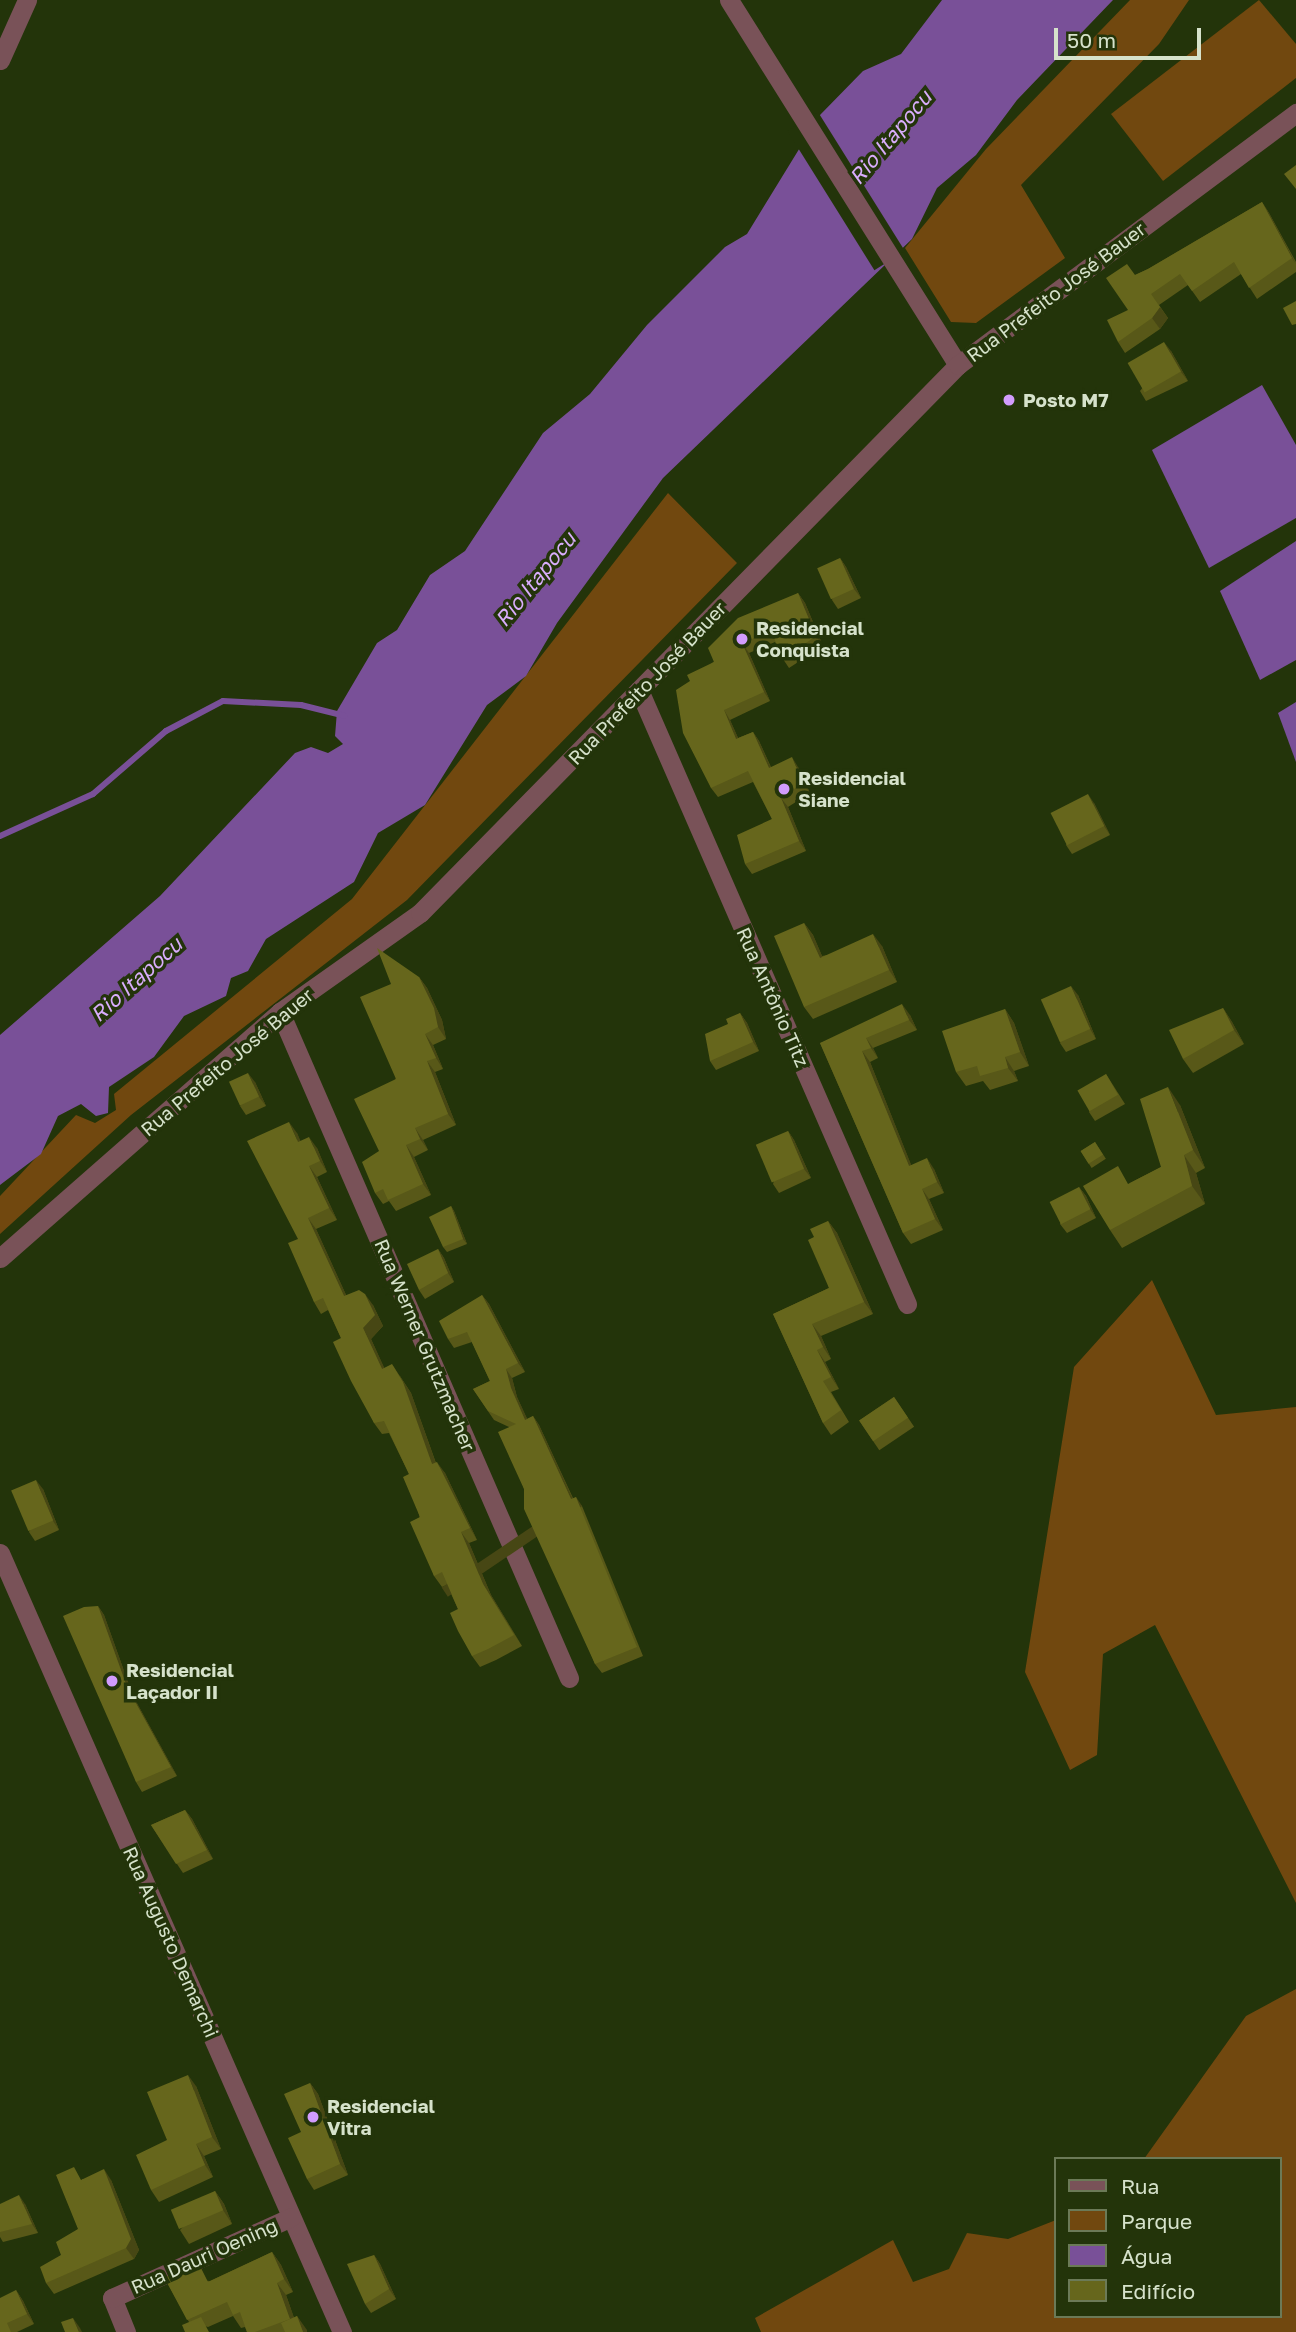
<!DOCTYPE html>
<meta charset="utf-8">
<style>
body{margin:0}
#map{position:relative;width:1296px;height:2332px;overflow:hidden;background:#23340a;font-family:"Golos Text",sans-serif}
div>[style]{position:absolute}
.green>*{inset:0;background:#71480f}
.water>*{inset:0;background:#795098}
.pier>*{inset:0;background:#23340a;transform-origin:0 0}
.stream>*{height:6px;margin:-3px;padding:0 3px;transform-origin:3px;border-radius:3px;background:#795098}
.minor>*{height:19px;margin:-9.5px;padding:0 9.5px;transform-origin:9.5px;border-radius:9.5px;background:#795258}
.wall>*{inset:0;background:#585818;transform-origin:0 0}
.shaded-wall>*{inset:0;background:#474714;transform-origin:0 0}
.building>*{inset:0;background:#66661c;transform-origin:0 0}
.dots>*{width:19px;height:19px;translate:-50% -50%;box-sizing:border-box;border:4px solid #23340a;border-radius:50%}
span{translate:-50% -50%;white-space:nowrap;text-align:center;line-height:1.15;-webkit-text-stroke:7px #23340a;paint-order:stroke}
.street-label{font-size:19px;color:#d6e2cb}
.poi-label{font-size:19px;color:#d6e2cb;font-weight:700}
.left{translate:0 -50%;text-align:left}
.water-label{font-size:21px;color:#d9adfc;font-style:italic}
.legend{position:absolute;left:1054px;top:2157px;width:228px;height:161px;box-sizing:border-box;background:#23340a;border:2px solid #6b7a57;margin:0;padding:9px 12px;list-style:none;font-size:21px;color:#d6e2cb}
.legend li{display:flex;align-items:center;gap:14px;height:35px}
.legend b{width:35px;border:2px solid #6b7a57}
.scale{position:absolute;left:1054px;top:28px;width:147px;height:32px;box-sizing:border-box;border:4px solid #d6e2cb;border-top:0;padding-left:9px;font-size:21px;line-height:24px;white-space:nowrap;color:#d6e2cb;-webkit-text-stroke:5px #23340a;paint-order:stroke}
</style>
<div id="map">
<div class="green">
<div style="clip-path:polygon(1130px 0,1189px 0,1159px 44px,1021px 185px,1065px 258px,976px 323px,951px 322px,905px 248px,986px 149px)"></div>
<div style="clip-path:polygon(1259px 0,1296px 44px,1296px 78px,1163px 181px,1111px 114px)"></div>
<div style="clip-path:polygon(668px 493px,737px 563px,407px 900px,131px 1115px,0 1234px,0 1196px,76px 1115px,95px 1123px,116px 1110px,114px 1094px,352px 899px)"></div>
<div style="clip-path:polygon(1152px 1280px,1216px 1415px,1296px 1407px,1296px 1903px,1155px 1625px,1103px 1654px,1097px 1755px,1070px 1770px,1025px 1672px,1074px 1367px)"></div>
<div style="clip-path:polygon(1296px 1989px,1296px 2332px,761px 2332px,755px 2318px,893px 2240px,913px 2282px,949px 2269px,967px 2233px,1008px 2239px,1056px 2220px,1056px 2316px,1280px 2316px,1280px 2159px,1144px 2159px,1246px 2016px)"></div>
</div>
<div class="water">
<div style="clip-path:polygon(942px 0,1113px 0,1017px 100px,976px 155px,937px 188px,912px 239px,663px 478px,557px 623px,526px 676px,487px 705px,425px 805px,378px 833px,354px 882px,266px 939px,248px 971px,231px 978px,226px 996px,184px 1016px,154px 1057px,109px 1087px,108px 1113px,96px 1116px,81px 1104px,58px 1116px,41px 1154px,0 1185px,0 1035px,160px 896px,295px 753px,311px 747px,328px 753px,343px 744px,335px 736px,337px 711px,377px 643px,397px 630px,430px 575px,465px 551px,543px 433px,590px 394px,647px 325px,725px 247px,747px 234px,820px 115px,863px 71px,901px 54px)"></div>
<div style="clip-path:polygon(1262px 385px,1296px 445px,1296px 518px,1209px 568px,1152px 450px)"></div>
<div style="clip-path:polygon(1296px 541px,1296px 660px,1260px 680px,1220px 591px)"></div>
<div style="clip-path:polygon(1296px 702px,1296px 762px,1278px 713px)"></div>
</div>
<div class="pier">
<div style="left:818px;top:112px;width:164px;height:36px;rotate:58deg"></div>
</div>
<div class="stream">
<div style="left:0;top:836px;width:102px;rotate:-24.3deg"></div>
<div style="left:93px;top:794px;width:96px;rotate:-40.8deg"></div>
<div style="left:166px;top:731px;width:64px;rotate:-27.8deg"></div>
<div style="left:223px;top:701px;width:78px;rotate:2.9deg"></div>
<div style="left:301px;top:705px;width:45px;rotate:14deg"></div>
</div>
<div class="minor">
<div style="left:729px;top:0;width:431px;rotate:57.9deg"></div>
<div style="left:0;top:60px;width:66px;rotate:-65.8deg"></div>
<div style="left:639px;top:690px;width:670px;rotate:66.42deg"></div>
<div style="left:280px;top:1012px;width:726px;rotate:66.54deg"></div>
<div style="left:0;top:1258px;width:373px;rotate:-41.3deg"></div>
<div style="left:280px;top:1012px;width:171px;rotate:-35.3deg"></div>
<div style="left:420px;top:913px;width:768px;rotate:-45.53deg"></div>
<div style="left:958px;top:365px;width:422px;rotate:-36.7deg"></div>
<div style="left:0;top:1553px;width:851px;rotate:66.3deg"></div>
<div style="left:126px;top:2332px;width:37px;rotate:-112deg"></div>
<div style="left:112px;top:2298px;width:196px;rotate:-24.3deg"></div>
</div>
<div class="wall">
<div style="clip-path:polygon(1262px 202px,1269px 213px,1296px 262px,1296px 272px,1257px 299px,1241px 274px,1200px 302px,1188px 285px,1159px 305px,1168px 318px,1160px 329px,1125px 353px,1118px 342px,1128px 310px,1135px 275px,1148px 269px)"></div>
<div style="clip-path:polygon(1171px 351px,1188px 381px,1146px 401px,1140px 391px)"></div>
<div style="clip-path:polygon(840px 558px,846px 567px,861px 598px,838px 609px,832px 600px)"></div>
<div style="clip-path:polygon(798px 593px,805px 603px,823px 646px,789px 668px,783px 659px,775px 642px,749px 653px,770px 701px,730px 720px,738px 738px,753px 732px,759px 741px,771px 767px,798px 767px,810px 793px,788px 807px,806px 851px,752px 874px,745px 864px,772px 819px,753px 782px,718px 797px,711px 788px,690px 681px)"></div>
<div style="clip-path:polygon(1094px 803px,1110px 835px,1072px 854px,1066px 845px)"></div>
<div style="clip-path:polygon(804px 923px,813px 935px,822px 956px,882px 946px,897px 982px,813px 1019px,804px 1007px)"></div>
<div style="clip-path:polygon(419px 977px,427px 988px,442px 1020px,446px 1039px,433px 1045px,443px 1069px,435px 1072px,456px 1125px,423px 1140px,428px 1150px,414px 1157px,431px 1195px,396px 1211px,389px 1201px,383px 1204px,375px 1193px,379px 1151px)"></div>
<div style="clip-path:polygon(1078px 995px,1096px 1039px,1066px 1052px,1060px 1043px)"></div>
<div style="clip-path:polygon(1223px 1008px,1232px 1022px,1244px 1044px,1193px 1073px,1183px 1059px)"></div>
<div style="clip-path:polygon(1005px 1009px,1014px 1023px,1029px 1066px,1014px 1071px,1018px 1081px,990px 1090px,983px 1081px,966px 1086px,956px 1072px)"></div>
<div style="clip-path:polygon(740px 1013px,747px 1023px,759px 1051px,716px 1070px,710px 1061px,728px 1024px)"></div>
<div style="clip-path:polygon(910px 1015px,917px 1030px,873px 1048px,878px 1058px,870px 1062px,911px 1165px,934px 1169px,944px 1193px,929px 1199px,943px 1230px,911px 1244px,903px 1233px,820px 1043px)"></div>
<div style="clip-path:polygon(1106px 1074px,1125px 1104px,1095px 1121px,1089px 1112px)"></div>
<div style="clip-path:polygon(255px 1082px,266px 1106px,246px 1115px,240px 1106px)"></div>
<div style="clip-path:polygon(1180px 1105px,1205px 1168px,1196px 1173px,1205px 1204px,1122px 1248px,1110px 1230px,1130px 1183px,1161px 1167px)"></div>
<div style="clip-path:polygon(788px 1131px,794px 1140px,811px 1178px,779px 1193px,773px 1184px)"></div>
<div style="clip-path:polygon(297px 1133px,300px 1141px,317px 1148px,327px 1172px,317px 1177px,337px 1220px,316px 1229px,346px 1295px,373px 1305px,383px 1326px,371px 1339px,384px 1368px,400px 1376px,411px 1393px,436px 1463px,445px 1473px,477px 1540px,469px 1543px,491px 1595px,522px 1646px,496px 1660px,480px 1667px,472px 1656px,458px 1609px,447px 1585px,442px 1587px,434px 1576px,409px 1474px,389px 1433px,382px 1434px,374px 1423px,341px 1338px,328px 1310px,321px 1314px,314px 1302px,298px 1239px)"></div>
<div style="left:1095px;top:1142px;width:20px;height:17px;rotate:57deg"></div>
<div style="clip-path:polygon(1079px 1187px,1086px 1196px,1096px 1218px,1067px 1233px,1060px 1224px)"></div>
<div style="clip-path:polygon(451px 1206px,454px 1211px,467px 1244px,447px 1252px,443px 1247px)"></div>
<div style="clip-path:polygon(828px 1221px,837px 1233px,873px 1314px,821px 1336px,831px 1359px,825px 1362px,839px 1389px,831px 1392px,849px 1422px,831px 1435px,823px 1423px,773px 1314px,829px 1288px,814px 1237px)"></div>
<div style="clip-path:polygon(438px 1249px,444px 1258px,454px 1282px,425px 1299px,419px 1290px)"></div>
<div style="clip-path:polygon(482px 1295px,489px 1304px,525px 1372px,512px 1378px,517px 1397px,527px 1419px,533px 1416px,539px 1425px,573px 1498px,582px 1506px,643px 1656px,602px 1673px,595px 1664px,524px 1489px,509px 1427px,494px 1420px,473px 1389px,490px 1381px,472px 1342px,454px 1348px,448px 1339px)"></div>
<div style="left:894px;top:1397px;width:36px;height:42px;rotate:56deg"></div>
<div style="clip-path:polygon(43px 1489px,59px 1530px,35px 1541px,29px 1532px)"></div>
<div style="clip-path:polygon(98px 1606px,104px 1615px,133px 1696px,177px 1776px,142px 1792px,136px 1782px)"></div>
<div style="clip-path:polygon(185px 1810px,192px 1819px,213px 1859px,183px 1873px,151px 1825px)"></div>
<div style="clip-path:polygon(310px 2083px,318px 2094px,348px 2175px,314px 2190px,307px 2179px,301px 2132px)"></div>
<div style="clip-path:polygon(196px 2086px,221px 2149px,204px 2156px,213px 2177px,159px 2202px,151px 2190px,167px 2140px)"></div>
<div style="clip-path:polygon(82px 2179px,111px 2180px,139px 2250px,134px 2259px,54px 2294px,46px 2283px,61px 2255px,78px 2229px)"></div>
<div style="clip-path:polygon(215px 2191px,224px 2204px,232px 2224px,189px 2244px,180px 2230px)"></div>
<div style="clip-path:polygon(0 2204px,25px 2204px,38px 2233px,3px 2242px,0 2237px)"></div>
<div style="clip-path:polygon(272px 2252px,281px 2265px,293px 2292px,286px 2295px,294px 2318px,297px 2316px,307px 2332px,247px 2332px,245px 2327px,241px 2328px,233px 2316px,208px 2327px,189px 2322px,164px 2277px,210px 2281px)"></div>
<div style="clip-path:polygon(374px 2255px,380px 2264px,396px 2299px,371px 2313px,365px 2304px)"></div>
<div style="clip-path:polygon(16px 2290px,23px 2301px,34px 2324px,17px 2332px,0 2332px)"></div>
</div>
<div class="shaded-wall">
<div style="clip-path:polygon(1262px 202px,1269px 213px,1296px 264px,1292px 258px)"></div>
<div style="clip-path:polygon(1160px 307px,1168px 318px,1160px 329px,1152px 318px)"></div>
<div style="clip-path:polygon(1164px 342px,1171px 351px,1188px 381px,1181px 372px)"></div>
<div style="clip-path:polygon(840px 558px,846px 567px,861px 598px,854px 589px)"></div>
<div style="clip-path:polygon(798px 593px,805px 603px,823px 646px,816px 636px)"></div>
<div style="clip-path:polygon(742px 643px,749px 653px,770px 701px,764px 692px)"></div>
<div style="clip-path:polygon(724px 710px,730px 720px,743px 749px,736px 739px)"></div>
<div style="clip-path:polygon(753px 732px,759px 741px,775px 777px,769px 768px)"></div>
<div style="clip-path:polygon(792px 757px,798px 767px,810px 793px,803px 783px)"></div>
<div style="clip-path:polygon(1088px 794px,1094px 803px,1110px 835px,1104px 826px)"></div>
<div style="clip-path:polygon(781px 798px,788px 807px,806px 851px,799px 841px)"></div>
<div style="clip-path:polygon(804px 923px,813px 935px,828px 970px,820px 958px)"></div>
<div style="clip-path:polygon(873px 934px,882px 946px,897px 982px,889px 970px)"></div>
<div style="clip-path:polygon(419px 977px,427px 988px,442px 1020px,446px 1039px,438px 1027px)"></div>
<div style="clip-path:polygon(1071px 986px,1078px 995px,1096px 1039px,1090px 1029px)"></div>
<div style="clip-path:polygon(902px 1004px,910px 1015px,917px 1030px,909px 1020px)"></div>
<div style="clip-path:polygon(1223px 1008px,1232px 1022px,1244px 1044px,1234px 1030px)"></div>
<div style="clip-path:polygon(1005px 1009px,1014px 1023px,1029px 1066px,1020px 1052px)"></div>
<div style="clip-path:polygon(740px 1013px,747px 1023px,759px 1051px,753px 1042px)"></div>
<div style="clip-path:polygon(425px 1034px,433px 1045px,443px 1069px,436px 1058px)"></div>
<div style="clip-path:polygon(866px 1038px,873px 1048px,878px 1058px,871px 1048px)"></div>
<div style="clip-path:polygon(862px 1051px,870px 1062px,916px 1177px,909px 1166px)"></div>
<div style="clip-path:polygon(1005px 1057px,1014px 1071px,1018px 1081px,1008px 1068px)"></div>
<div style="clip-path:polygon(427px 1061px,435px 1072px,456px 1125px,448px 1114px)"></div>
<div style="clip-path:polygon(248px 1073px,255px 1082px,266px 1106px,259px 1097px)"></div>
<div style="clip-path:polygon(1168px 1087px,1180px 1105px,1205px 1168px,1193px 1150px)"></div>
<div style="clip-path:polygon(289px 1122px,297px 1133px,306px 1153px,298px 1142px)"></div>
<div style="clip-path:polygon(415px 1128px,423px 1140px,428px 1150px,420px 1139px)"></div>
<div style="clip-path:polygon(788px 1131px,794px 1140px,811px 1178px,804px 1169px)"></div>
<div style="clip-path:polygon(309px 1137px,317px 1148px,327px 1172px,320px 1161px)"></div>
<div style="clip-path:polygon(406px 1145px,414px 1157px,431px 1195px,423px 1184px)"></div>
<div style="clip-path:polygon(1184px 1155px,1196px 1173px,1205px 1204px,1192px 1186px)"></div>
<div style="clip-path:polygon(927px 1158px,934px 1169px,944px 1193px,937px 1182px)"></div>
<div style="clip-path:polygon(309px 1166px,317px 1177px,337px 1220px,329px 1208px)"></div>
<div style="clip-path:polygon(1079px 1187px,1086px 1196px,1096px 1218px,1090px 1209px)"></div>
<div style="clip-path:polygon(922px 1189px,929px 1199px,943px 1230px,935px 1219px)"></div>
<div style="clip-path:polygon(451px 1206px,454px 1211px,467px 1244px,463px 1239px)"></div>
<div style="clip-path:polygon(308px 1218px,316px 1229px,352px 1308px,344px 1296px)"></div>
<div style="clip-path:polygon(828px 1221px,837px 1233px,873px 1314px,864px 1302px)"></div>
<div style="clip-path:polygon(438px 1249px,444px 1258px,454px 1282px,448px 1273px)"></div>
<div style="clip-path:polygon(365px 1294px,373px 1305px,383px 1326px,371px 1339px,390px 1380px,382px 1369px,363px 1328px)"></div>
<div style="clip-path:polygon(482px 1295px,489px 1304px,525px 1372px,518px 1363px)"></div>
<div style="clip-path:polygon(812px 1324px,821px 1336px,831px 1359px,823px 1347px)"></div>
<div style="clip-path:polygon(817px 1350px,825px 1362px,839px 1389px,831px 1377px)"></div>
<div style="clip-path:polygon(392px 1364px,411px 1393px,440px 1475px,432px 1464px)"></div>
<div style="clip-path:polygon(506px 1369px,512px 1378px,517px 1397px,532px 1429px,525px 1420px,511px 1388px)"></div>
<div style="clip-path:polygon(533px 1416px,539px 1425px,577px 1508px,571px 1499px)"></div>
<div style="clip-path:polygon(437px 1462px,445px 1473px,477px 1540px,470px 1528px)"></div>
<div style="clip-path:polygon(36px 1480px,43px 1489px,59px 1530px,53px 1521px)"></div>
<div style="left:576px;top:1497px;width:11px;height:162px;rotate:56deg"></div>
<div style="clip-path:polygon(461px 1532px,469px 1543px,491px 1595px,522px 1646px,483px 1584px)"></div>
<div style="clip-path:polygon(98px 1606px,104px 1615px,133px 1696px,177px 1776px,171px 1767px,127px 1687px)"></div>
<div style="clip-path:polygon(185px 1810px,192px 1819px,213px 1859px,207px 1850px)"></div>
<div style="clip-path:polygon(188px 2075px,196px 2086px,221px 2149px,212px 2137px)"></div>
<div style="clip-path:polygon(310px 2083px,318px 2094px,348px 2175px,340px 2164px)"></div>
<div style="clip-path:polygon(196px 2144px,204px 2156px,213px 2177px,205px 2165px)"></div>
<div style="clip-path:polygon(104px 2169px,111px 2180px,139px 2250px,134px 2259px,126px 2248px)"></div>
<div style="clip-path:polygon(215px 2191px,224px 2204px,232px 2224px,223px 2210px)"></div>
<div style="clip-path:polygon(19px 2195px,25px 2204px,38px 2233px,32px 2224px)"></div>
<div style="clip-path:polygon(272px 2252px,281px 2265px,293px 2292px,284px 2279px)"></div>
<div style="clip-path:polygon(374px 2255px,380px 2264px,396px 2299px,389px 2289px)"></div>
<div style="clip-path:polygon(277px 2283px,286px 2295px,299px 2332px,290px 2320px)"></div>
<div style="clip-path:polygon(16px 2290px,23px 2301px,34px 2324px,27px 2314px)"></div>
<div style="clip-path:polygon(297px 2316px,307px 2330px,307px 2332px,303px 2332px)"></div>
<div style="clip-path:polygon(73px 2318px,80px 2328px,82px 2332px,79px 2332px)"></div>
</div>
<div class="building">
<div style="clip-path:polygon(1296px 165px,1296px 189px,1284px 174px)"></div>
<div style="clip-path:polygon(1262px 202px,1292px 258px,1249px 288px,1234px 262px,1192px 291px,1180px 274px,1151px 294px,1160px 307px,1152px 318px,1118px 342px,1107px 320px,1128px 310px,1106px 278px,1127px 264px,1135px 275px,1148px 269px)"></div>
<div style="clip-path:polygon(1296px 301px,1296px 324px,1292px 325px,1283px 308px)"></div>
<div style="left:1164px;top:342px;width:34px;height:42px;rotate:60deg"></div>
<div style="left:840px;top:558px;width:34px;height:25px;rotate:66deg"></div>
<div style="clip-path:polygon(798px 593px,816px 636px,783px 659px,771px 631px,742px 643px,764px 692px,724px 710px,736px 739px,753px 732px,769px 768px,792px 757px,803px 783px,781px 798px,799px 841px,745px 864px,737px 835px,772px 819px,748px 771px,711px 788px,683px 733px,676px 690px,690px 681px,687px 675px,714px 662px,708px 648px,738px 618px)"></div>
<div style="left:1088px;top:794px;width:36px;height:42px;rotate:63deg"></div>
<div style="clip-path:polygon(804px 923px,820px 958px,873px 934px,889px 970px,804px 1007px,774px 936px)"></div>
<div style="clip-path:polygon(377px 948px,419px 977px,434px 1008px,438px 1027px,425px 1034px,436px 1058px,427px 1061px,448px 1114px,415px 1128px,420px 1139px,406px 1145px,423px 1184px,388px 1200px,383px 1189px,375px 1193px,362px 1162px,379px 1151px,354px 1099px,396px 1079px,360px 997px,391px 984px)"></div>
<div style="left:1071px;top:986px;width:47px;height:33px;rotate:66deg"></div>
<div style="clip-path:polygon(902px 1004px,909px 1020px,866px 1038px,871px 1048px,862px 1051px,909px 1166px,927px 1158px,937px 1182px,922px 1189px,935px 1219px,903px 1233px,820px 1043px)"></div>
<div style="clip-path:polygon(1223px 1008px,1234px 1030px,1183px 1059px,1169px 1030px)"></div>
<div style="clip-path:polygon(1005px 1009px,1020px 1052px,1005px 1057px,1008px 1068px,980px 1076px,977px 1066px,956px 1072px,942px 1031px)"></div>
<div style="clip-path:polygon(740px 1013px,753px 1042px,710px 1061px,705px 1034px,728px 1024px,726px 1019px)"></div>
<div style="left:248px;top:1073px;width:26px;height:21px;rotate:65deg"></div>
<div style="left:1106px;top:1074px;width:24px;height:33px;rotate:60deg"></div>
<div style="clip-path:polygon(1168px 1087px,1193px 1150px,1184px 1155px,1192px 1186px,1110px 1230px,1083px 1186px,1118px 1166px,1128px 1184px,1161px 1167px,1140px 1099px)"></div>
<div style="clip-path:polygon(289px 1122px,298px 1142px,309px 1137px,320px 1161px,309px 1166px,329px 1208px,308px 1218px,344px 1296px,359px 1290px,365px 1294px,375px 1315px,363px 1328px,382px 1369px,392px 1364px,403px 1382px,432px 1464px,437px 1462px,470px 1528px,461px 1532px,483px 1584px,514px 1635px,488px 1649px,472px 1656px,458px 1631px,450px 1613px,458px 1609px,442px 1572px,434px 1576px,410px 1522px,420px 1517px,403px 1477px,409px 1474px,384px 1421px,374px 1423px,351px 1381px,333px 1342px,341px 1338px,323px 1298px,314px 1302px,288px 1243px,298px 1239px,247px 1141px)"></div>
<div style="left:788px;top:1131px;width:41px;height:35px;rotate:67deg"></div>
<div style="left:1095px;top:1142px;width:15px;height:17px;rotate:58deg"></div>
<div style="left:1079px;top:1187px;width:25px;height:33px;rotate:63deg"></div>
<div style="clip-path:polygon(451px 1206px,463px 1239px,443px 1247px,429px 1217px)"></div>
<div style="clip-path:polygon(828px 1221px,864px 1302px,812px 1324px,823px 1347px,817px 1350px,831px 1377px,823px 1381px,841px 1410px,823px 1423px,773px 1314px,829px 1288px,808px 1240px,814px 1237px,810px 1229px)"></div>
<div style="clip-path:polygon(438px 1249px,448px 1273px,419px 1290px,407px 1264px)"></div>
<div style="clip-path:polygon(482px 1295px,518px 1363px,506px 1369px,511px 1388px,525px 1420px,533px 1416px,571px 1499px,576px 1497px,637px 1647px,595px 1664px,524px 1509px,524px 1489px,498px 1432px,516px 1424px,488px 1411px,473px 1389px,490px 1381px,467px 1332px,448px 1339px,439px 1321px)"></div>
<div style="left:894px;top:1397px;width:25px;height:42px;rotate:56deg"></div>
<div style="left:36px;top:1480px;width:44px;height:27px;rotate:67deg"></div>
<div style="clip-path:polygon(98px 1606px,127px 1687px,171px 1767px,136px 1782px,63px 1616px,84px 1607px)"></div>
<div style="clip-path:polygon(185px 1810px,207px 1850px,176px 1864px,151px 1825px)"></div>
<div style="clip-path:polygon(188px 2075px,212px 2137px,196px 2144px,205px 2165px,151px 2190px,136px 2155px,167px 2140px,147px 2092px)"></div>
<div style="clip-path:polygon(310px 2083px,340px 2164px,307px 2179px,288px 2138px,301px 2132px,284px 2094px)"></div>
<div style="clip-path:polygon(74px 2167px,81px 2180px,104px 2169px,131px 2239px,126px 2248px,46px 2283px,40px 2267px,61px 2255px,56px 2242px,78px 2229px,56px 2175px)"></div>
<div style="left:215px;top:2191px;width:21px;height:48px;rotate:67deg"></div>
<div style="clip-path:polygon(19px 2195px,32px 2224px,0 2232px,0 2204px)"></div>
<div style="clip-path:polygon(272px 2252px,284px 2279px,277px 2283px,290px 2319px,255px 2332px,247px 2332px,240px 2312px,233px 2315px,227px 2302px,187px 2320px,164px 2277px,201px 2268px,208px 2282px)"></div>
<div style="clip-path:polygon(374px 2255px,389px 2289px,365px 2304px,347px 2264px)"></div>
<div style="clip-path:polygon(16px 2290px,27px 2314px,7px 2323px,11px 2332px,0 2332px,0 2298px)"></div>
<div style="clip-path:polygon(297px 2316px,303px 2332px,285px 2332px,281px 2323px)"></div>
<div style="clip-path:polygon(201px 2317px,209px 2332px,185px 2332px,182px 2325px)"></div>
<div style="clip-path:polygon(73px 2318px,79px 2332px,65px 2332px,61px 2322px)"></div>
</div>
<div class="dots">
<div style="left:1009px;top:400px;background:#d29cfd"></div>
<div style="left:742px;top:639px;background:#d29cfd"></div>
<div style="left:784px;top:789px;background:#d29cfd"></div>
<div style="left:112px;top:1681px;background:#d29cfd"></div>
<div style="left:313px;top:2117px;background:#d29cfd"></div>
</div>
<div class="street-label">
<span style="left:1056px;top:292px;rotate:-37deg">Rua Prefeito José Bauer</span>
<span style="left:647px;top:683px;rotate:-46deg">Rua Prefeito José Bauer</span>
<span style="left:773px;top:997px;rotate:66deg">Rua Antônio Titz</span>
<span style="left:227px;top:1062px;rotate:-40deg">Rua Prefeito José Bauer</span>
<span style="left:425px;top:1345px;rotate:67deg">Rua Werner Grutzmacher</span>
<span style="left:171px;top:1942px;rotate:66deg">Rua Augusto Demarchi</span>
<span style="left:204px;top:2256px;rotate:-24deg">Rua Dauri Oening</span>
</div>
<div class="poi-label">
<span class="left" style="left:1023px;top:400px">Posto M7</span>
<span class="left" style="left:756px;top:639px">Residencial<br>Conquista</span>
<span class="left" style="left:798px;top:789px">Residencial<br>Siane</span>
<span class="left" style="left:126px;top:1681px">Residencial<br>Laçador II</span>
<span class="left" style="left:327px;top:2117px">Residencial<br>Vitra</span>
</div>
<div class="water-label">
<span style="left:890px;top:137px;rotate:-50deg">Rio Itapocu</span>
<span style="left:535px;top:579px;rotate:-51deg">Rio Itapocu</span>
<span style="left:136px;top:979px;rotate:-42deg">Rio Itapocu</span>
</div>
<ul class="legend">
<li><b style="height:9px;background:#795258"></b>Rua</li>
<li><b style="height:19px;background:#71480f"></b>Parque</li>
<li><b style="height:19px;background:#795098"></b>Água</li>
<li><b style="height:19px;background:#66661c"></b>Edifício</li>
</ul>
<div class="scale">50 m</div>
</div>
